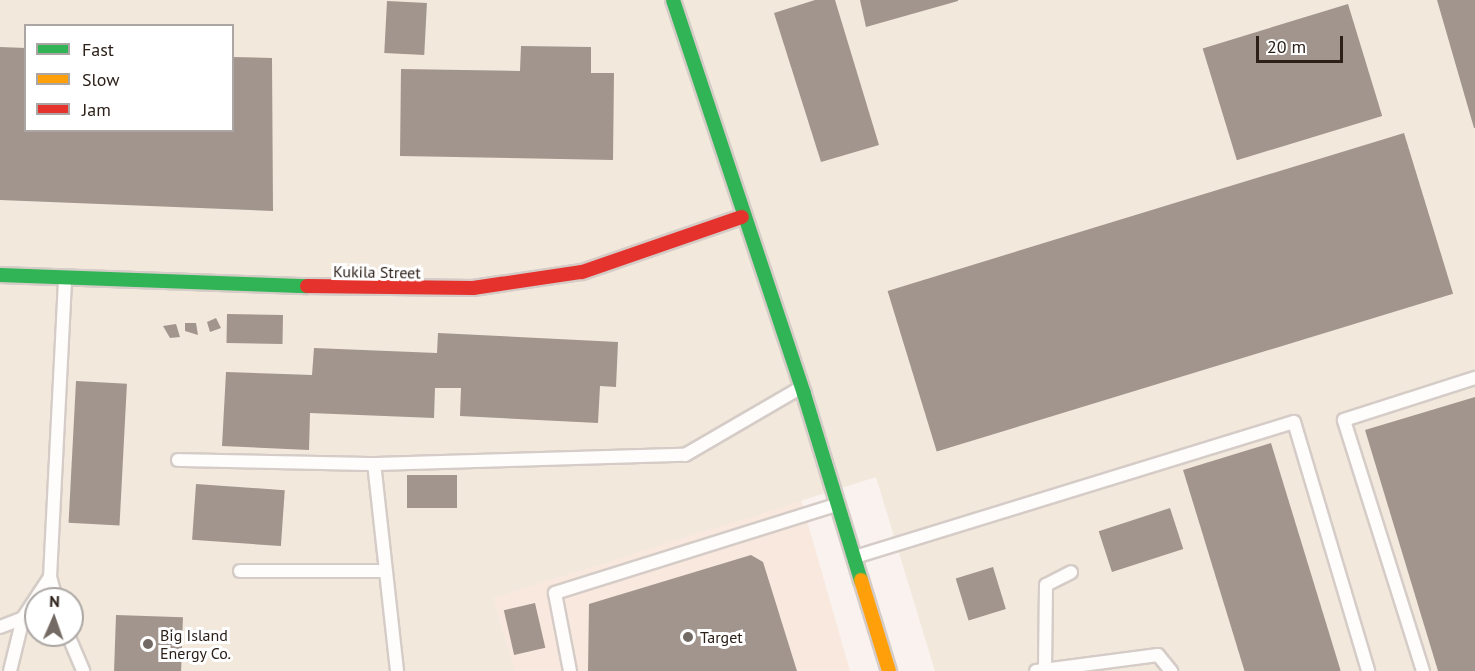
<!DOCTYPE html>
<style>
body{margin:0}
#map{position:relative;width:1475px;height:671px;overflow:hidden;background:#f9f2ee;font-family:"PT Sans",sans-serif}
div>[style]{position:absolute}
.built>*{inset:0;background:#f8e8de}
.industrial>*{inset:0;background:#f2e8dc}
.building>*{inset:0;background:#a2958d;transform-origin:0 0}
.roads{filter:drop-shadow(2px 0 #d5ccc7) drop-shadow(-2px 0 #d5ccc7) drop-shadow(0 2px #d5ccc7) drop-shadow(0 -2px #d5ccc7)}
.lane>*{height:12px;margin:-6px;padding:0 6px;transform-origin:6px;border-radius:6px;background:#fefdfc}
.fast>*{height:14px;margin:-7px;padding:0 7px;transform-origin:7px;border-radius:7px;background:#30b455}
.slow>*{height:14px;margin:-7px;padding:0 7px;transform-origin:7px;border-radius:7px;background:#ff9f0a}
.jam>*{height:14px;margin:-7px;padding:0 7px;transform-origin:7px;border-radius:7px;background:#e5322d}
.dots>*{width:16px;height:16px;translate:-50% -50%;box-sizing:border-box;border:3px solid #fff;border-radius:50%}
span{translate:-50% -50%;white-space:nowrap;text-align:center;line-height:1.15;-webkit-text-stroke:6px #fff;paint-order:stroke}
.street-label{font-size:16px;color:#2c2019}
.poi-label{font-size:16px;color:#2c2019}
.left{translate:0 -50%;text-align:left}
.legend{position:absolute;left:24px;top:24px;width:210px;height:108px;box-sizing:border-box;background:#fff;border:2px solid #aba6a3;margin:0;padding:8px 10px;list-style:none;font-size:18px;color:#2c2019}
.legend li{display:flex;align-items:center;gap:12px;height:30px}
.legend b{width:30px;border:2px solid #aba6a3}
.north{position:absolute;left:24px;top:587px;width:60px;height:60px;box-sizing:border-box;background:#fff;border:2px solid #aba6a3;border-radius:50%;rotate:2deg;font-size:16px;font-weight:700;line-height:24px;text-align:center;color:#2c2019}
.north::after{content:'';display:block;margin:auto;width:21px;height:27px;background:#746a64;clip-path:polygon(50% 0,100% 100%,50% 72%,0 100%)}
.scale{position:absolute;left:1256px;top:36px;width:87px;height:27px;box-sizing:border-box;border:3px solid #2c2019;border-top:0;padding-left:8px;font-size:18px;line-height:21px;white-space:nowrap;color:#2c2019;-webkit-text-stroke:4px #fff;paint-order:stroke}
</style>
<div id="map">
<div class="built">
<div style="clip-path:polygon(801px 500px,850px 671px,515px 671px,493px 598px)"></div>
</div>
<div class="industrial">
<div style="clip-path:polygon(evenodd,0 0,1475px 0,1475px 671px,935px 671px,876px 477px,493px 598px,515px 671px,0 671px,0 0,26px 26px,232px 26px,232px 130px,26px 130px,26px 26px,0 0,36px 599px,72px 599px,72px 635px,36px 635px,36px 599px)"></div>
</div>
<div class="building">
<div style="clip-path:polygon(815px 0,835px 0,879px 145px,821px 162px,774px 13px)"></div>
<div style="clip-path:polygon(860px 0,958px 0,958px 1px,866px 27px)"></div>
<div style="clip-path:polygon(1437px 0,1475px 0,1475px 128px,1474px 128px)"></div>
<div style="left:387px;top:1px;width:40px;height:52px;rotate:3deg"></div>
<div style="left:1348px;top:4px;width:117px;height:152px;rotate:73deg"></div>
<div style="clip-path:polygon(521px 46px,591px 47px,591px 73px,614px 73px,613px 160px,400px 156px,401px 69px,520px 71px)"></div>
<div style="clip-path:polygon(0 47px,26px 48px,26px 130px,232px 130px,232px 57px,272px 58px,273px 211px,0 200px)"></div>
<div style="left:1404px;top:133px;width:168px;height:540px;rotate:73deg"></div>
<div style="left:227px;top:314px;width:56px;height:29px;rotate:1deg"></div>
<div style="clip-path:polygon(216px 318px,221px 328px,210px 332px,207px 322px)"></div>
<div style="clip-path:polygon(185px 323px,196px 323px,198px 335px,185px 331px)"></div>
<div style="clip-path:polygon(176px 324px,180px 337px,170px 338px,163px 326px)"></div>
<div style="clip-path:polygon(438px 333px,618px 342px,616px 387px,600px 386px,598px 423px,460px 416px,461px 388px,435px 388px,434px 418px,310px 413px,309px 450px,222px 446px,226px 372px,312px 375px,314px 348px,437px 353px)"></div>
<div style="left:76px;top:381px;width:51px;height:142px;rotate:3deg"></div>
<div style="clip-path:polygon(1475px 397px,1475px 671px,1438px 671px,1365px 430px)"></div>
<div style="left:1271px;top:443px;width:238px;height:92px;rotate:73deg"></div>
<div style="left:407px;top:475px;width:50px;height:33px"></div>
<div style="left:196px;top:484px;width:89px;height:56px;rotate:4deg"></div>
<div style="left:1170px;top:508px;width:43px;height:75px;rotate:72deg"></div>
<div style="clip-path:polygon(751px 555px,763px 562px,797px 671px,588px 671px,589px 604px)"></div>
<div style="left:993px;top:567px;width:44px;height:39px;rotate:73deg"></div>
<div style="left:535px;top:603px;width:46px;height:32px;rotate:77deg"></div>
<div style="left:116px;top:615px;width:67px;height:56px;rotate:2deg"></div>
</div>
<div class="roads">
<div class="lane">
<div style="left:178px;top:460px;width:196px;rotate:1.2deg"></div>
<div style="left:855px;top:557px;width:459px;rotate:-17.1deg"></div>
<div style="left:1294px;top:422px;width:260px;rotate:73.4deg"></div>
<div style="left:240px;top:571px;width:145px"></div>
<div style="left:56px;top:599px;width:23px;rotate:-105deg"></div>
<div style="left:50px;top:577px;width:298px;rotate:-87.1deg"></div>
<div style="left:0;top:627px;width:25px;rotate:-21deg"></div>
<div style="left:23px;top:618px;width:49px;rotate:-56.6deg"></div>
<div style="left:68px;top:635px;width:39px;rotate:67deg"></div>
<div style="left:1045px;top:668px;width:83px;rotate:-89.3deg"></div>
<div style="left:1046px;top:585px;width:28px;rotate:-27deg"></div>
<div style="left:10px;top:671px;width:55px;rotate:-76.2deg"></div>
<div style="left:397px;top:671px;width:208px;rotate:-96.3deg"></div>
<div style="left:374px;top:464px;width:311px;rotate:-1.7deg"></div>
<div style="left:685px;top:455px;width:133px;rotate:-30.2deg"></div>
<div style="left:570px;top:671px;width:79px;rotate:-100.9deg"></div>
<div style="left:555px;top:593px;width:294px;rotate:-17.4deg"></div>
<div style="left:1036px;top:671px;width:123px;rotate:-7.5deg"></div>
<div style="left:1158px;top:655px;width:21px;rotate:51deg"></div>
<div style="left:1423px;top:671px;width:263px;rotate:-107.5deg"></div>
<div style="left:1344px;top:420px;width:138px;rotate:-17.8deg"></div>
</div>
<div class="fast">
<div style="left:673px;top:0;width:415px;rotate:71.6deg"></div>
<div style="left:804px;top:394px;width:195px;rotate:73deg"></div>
<div style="left:0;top:275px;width:307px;rotate:2.1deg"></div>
</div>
<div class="slow">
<div style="left:861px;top:580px;width:95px;rotate:72.9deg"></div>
</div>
<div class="jam">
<div style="left:307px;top:286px;width:166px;rotate:0.7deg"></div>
<div style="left:473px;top:288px;width:110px;rotate:-8.4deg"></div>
<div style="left:582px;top:272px;width:169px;rotate:-19deg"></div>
</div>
</div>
<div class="dots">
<div style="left:688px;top:637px;background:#746a64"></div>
<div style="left:148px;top:644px;background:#746a64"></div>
</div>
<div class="street-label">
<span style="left:377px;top:272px;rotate:1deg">Kukila Street</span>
</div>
<div class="poi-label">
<span class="left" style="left:160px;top:644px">Big Island<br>Energy Co.</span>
<span class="left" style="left:700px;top:637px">Target</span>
</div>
<ul class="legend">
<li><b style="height:8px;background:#30b455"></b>Fast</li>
<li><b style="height:8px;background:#ff9f0a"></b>Slow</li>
<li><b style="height:8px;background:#e5322d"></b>Jam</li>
</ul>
<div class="north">N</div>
<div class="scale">20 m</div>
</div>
